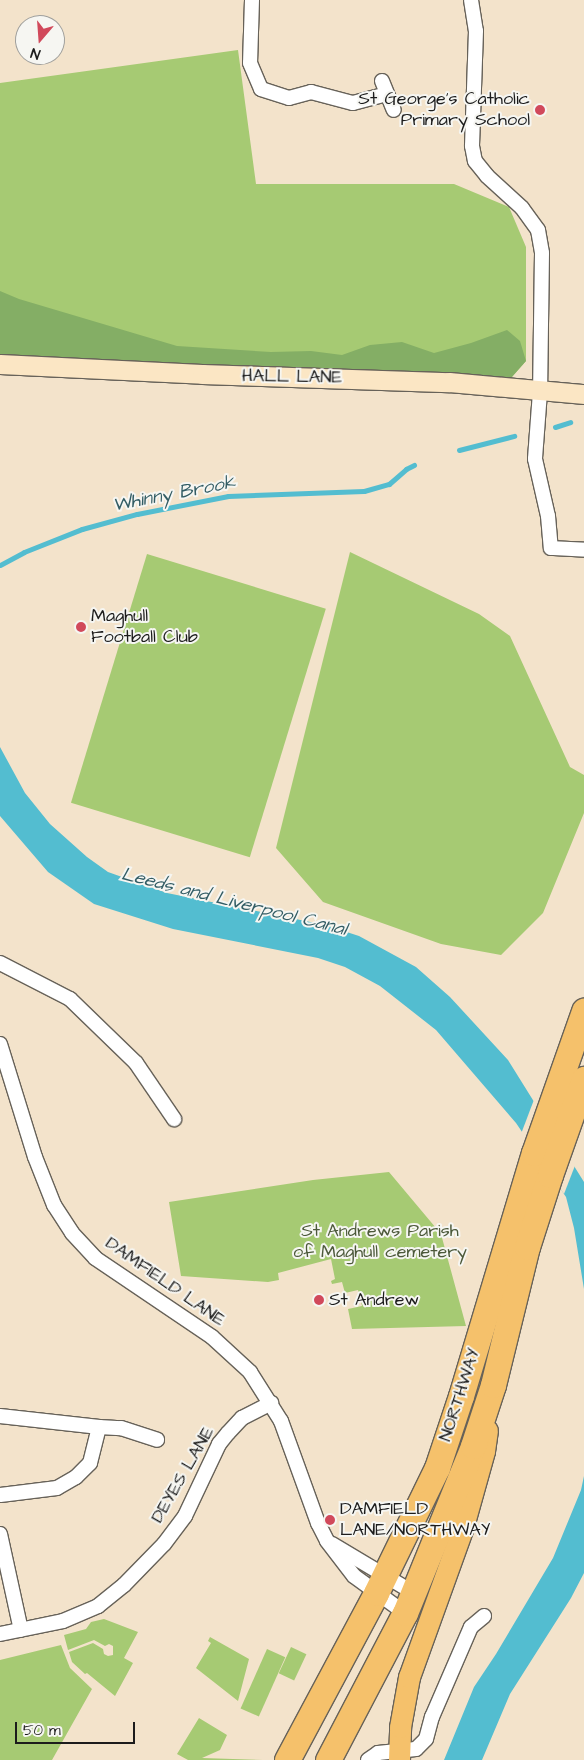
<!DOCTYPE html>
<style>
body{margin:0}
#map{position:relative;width:584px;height:1760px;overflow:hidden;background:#f3e3cb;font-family:"Architects Daughter",sans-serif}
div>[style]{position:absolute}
.green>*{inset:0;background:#a6ca73;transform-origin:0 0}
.forest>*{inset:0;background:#84ae65}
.water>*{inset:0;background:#53bdd0}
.pier>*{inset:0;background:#f3e3cb}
.stream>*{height:5px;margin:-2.5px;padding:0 2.5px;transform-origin:2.5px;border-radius:2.5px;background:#53bdd0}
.roads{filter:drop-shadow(1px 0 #676259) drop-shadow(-1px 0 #676259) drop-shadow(0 1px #676259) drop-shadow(0 -1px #676259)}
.street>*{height:14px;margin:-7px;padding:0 7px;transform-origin:7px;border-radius:7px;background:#fff}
.secondary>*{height:19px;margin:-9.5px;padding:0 9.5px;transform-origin:9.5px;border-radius:9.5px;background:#fbe6c4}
.primary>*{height:21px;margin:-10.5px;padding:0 10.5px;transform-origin:10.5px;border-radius:10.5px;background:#f5c16b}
.highway>*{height:25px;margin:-12.5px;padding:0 12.5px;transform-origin:12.5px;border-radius:12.5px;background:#f5c16b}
.dots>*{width:14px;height:14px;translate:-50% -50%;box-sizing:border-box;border:2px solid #f6f6f2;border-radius:50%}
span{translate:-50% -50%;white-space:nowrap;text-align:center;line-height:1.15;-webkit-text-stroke:4px #f6f6f2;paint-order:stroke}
.poi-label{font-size:18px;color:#1c1c1c}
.right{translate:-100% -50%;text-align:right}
.left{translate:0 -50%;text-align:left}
.street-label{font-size:18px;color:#1c1c1c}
.park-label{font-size:18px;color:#4c593a}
.water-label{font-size:19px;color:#325c64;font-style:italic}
.north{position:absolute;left:15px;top:15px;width:50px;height:50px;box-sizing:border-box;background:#f6f6f2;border:1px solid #9f9f9c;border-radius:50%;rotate:198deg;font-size:14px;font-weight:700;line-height:20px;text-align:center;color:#1c1c1c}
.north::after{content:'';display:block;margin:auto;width:18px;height:22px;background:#d1495b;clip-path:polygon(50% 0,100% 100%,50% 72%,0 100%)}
.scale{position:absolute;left:15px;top:1722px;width:120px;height:22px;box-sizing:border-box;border:2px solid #1c1c1c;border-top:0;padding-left:6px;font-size:15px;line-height:18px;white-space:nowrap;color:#1c1c1c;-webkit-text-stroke:4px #f6f6f2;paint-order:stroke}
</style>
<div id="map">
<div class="green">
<div style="clip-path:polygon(238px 50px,256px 184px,454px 184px,509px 207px,526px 247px,526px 361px,511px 378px,0 356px,0 83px)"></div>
<div style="clip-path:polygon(350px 552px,479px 614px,510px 636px,570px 767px,584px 775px,584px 813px,543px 913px,501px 955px,441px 944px,323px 902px,276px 848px)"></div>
<div style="left:147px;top:554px;width:187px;height:260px;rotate:17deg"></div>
<div style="clip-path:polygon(389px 1172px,441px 1234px,466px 1326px,352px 1329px,348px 1309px,362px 1306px,358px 1290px,345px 1293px,342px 1282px,332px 1284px,331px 1281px,335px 1279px,331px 1259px,278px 1273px,279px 1280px,268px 1282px,181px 1276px,169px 1202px,313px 1180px)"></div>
<div style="clip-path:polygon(104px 1619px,138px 1632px,124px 1658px,133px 1663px,115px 1696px,87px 1673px,85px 1674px,72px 1662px,69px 1652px,93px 1643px,103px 1649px,104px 1654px,108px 1656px,113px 1655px,113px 1646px,109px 1644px,105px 1646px,94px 1640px,68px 1650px,64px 1635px,86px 1629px,91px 1622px)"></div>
<div style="clip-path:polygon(210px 1637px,249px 1659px,238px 1701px,196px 1668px,211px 1643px,208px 1641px)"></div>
<div style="clip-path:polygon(61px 1645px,70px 1668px,92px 1689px,52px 1760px,0 1760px,0 1660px)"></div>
<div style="left:291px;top:1647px;width:17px;height:29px;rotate:25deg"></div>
<div style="left:267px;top:1649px;width:20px;height:65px;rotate:24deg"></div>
<div style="clip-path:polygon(199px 1718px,227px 1735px,220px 1750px,202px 1758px,263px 1760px,188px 1760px,177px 1754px)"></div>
</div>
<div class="forest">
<div style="clip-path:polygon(0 291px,19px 299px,177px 346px,271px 352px,311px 351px,342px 355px,370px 345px,402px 342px,434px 353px,471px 343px,507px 330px,520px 341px,526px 361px,511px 378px,0 356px)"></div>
</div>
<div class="water">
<div style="clip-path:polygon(0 747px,25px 793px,50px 824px,87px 857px,108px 872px,167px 893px,325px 925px,359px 936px,416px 967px,450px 997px,508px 1060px,584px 1182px,584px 1289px,574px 1228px,566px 1197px,516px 1123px,436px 1030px,380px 986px,345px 967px,318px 958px,173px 929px,94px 904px,48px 872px,0 816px)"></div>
<div style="clip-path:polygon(584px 1476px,584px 1573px,571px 1598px,510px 1694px,482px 1760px,444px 1760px,474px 1687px,496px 1654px,553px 1558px,581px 1490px)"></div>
</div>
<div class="pier">
<div style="clip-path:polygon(535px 1097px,576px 1163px,564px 1194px,521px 1134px)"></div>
</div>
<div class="stream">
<div style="left:555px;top:427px;width:16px;rotate:-18deg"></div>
<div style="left:459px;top:450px;width:57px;rotate:-14.3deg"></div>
<div style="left:0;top:565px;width:27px;rotate:-28deg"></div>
<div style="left:24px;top:552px;width:62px;rotate:-21.6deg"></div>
<div style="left:82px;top:529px;width:57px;rotate:-15.3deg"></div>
<div style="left:137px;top:514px;width:93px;rotate:-11.2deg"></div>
<div style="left:228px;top:496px;width:136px;rotate:-2.1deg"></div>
<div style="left:364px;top:491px;width:26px;rotate:-16deg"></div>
<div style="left:389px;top:484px;width:23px;rotate:-41deg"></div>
<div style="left:406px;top:469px;width:9px;rotate:-27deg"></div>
</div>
<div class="roads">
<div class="street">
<div style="left:252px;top:0;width:63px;rotate:91.8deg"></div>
<div style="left:250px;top:63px;width:28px;rotate:67deg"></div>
<div style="left:261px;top:89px;width:29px;rotate:18deg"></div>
<div style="left:289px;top:98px;width:23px;rotate:-15deg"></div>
<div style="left:311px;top:92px;width:43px;rotate:14.7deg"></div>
<div style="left:353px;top:103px;width:35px;rotate:-15deg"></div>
<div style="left:471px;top:0;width:31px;rotate:81deg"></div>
<div style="left:476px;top:31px;width:115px;rotate:92deg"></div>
<div style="left:472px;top:146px;width:15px;rotate:79deg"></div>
<div style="left:475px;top:161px;width:19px;rotate:51deg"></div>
<div style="left:487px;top:176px;width:47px;rotate:42.4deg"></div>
<div style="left:522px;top:208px;width:27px;rotate:54deg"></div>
<div style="left:538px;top:230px;width:23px;rotate:80deg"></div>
<div style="left:542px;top:253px;width:139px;rotate:90.8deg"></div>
<div style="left:540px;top:392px;width:67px;rotate:94.3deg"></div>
<div style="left:535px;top:459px;width:58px;rotate:77.2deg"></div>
<div style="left:548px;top:516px;width:32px;rotate:85deg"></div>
<div style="left:551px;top:548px;width:33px;rotate:3deg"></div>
<div style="left:382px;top:81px;width:31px;rotate:68deg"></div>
<div style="left:0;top:963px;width:79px;rotate:27.2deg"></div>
<div style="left:70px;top:999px;width:92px;rotate:44.1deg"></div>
<div style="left:136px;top:1063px;width:68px;rotate:55.8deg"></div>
<div style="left:0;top:1044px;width:118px;rotate:72.8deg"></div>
<div style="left:35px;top:1157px;width:52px;rotate:68.4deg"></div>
<div style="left:54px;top:1205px;width:33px;rotate:57deg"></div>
<div style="left:72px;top:1233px;width:34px;rotate:47deg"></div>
<div style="left:95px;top:1258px;width:141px;rotate:34deg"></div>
<div style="left:212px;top:1337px;width:52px;rotate:42.6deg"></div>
<div style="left:250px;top:1372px;width:58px;rotate:57.7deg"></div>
<div style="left:281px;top:1421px;width:109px;rotate:70.1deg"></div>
<div style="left:318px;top:1523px;width:20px;rotate:63deg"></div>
<div style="left:327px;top:1541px;width:44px;rotate:52.4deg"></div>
<div style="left:354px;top:1576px;width:63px;rotate:36deg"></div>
<div style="left:0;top:1416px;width:100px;rotate:6.3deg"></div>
<div style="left:99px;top:1427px;width:37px;rotate:104deg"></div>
<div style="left:90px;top:1463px;width:20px;rotate:135deg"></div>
<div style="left:76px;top:1477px;width:22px;rotate:150deg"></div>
<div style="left:57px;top:1488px;width:57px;rotate:173deg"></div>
<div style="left:99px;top:1427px;width:22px;rotate:3deg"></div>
<div style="left:121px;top:1428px;width:38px;rotate:18deg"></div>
<div style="left:0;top:1534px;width:98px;rotate:77.7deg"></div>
<div style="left:332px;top:1544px;width:96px;rotate:30.9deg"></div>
<div style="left:0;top:1634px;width:64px;rotate:-11.7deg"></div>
<div style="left:63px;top:1621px;width:38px;rotate:-23deg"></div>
<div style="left:98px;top:1606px;width:33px;rotate:-39deg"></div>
<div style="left:124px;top:1585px;width:57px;rotate:-45.7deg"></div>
<div style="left:164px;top:1544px;width:35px;rotate:-53deg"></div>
<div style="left:185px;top:1516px;width:80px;rotate:-64.7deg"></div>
<div style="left:219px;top:1444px;width:14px;rotate:-51deg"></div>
<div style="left:228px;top:1433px;width:21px;rotate:-47deg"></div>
<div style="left:242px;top:1418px;width:33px;rotate:-27deg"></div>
<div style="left:368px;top:1760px;width:12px;rotate:-35deg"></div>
<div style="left:378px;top:1753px;width:38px;rotate:-6deg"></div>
<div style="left:416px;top:1749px;width:14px;rotate:-45deg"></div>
<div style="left:426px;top:1739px;width:23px;rotate:-75deg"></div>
<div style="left:432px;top:1717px;width:98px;rotate:-66.6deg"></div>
<div style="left:471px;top:1627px;width:17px;rotate:-40deg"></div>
</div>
<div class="secondary">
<div style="left:0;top:364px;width:202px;rotate:2.8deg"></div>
<div style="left:202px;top:374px;width:247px;rotate:1.9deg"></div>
<div style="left:449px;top:382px;width:136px;rotate:5.1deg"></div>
</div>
<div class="primary">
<div style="left:399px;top:1760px;width:33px;rotate:-88deg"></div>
<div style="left:400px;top:1727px;width:51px;rotate:-79.8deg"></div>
<div style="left:409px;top:1677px;width:156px;rotate:-70.2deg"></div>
<div style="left:462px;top:1530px;width:82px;rotate:-74.4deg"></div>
<div style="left:484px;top:1451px;width:21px;rotate:-82deg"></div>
</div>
<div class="highway">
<div style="left:287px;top:1760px;width:189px;rotate:-61.9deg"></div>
<div style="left:376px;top:1593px;width:139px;rotate:-64deg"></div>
<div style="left:437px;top:1468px;width:76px;rotate:-71.6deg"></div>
<div style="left:461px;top:1396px;width:254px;rotate:-73.3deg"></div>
<div style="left:534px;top:1153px;width:151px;rotate:-70.6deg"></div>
<div style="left:328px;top:1760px;width:166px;rotate:-62.4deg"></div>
<div style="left:405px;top:1613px;width:180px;rotate:-67.8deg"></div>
<div style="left:473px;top:1446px;width:64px;rotate:-71.8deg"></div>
<div style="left:493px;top:1385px;width:142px;rotate:-76.2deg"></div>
<div style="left:527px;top:1247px;width:76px;rotate:-72.3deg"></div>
<div style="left:550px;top:1175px;width:102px;rotate:-70.5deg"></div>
</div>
</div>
<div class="dots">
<div style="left:540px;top:110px;background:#d1495b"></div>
<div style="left:81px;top:627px;background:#d1495b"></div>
<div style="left:319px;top:1300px;background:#d1495b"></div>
<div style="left:330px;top:1520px;background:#d1495b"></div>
</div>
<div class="poi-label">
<span class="right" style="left:530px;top:110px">St George's Catholic<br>Primary School</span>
<span class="left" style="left:91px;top:627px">Maghull<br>Football Club</span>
<span class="left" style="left:329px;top:1300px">St Andrew</span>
<span class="left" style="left:340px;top:1520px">DAMFIELD<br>LANE/NORTHWAY</span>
</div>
<div class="street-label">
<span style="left:292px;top:377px;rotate:1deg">HALL LANE</span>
<span style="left:165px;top:1282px;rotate:35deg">DAMFIELD LANE</span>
<span style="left:460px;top:1395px;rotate:-72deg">NORTHWAY</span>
<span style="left:183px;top:1475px;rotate:-60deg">DEYES LANE</span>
</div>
<div class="park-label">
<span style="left:380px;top:1242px">St Andrews Parish<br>of Maghull cemetery</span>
</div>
<div class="water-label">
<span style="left:174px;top:494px;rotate:-11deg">Whinny Brook</span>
<span style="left:234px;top:902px;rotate:14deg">Leeds and Liverpool Canal</span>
</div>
<div class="north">N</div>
<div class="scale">50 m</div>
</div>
